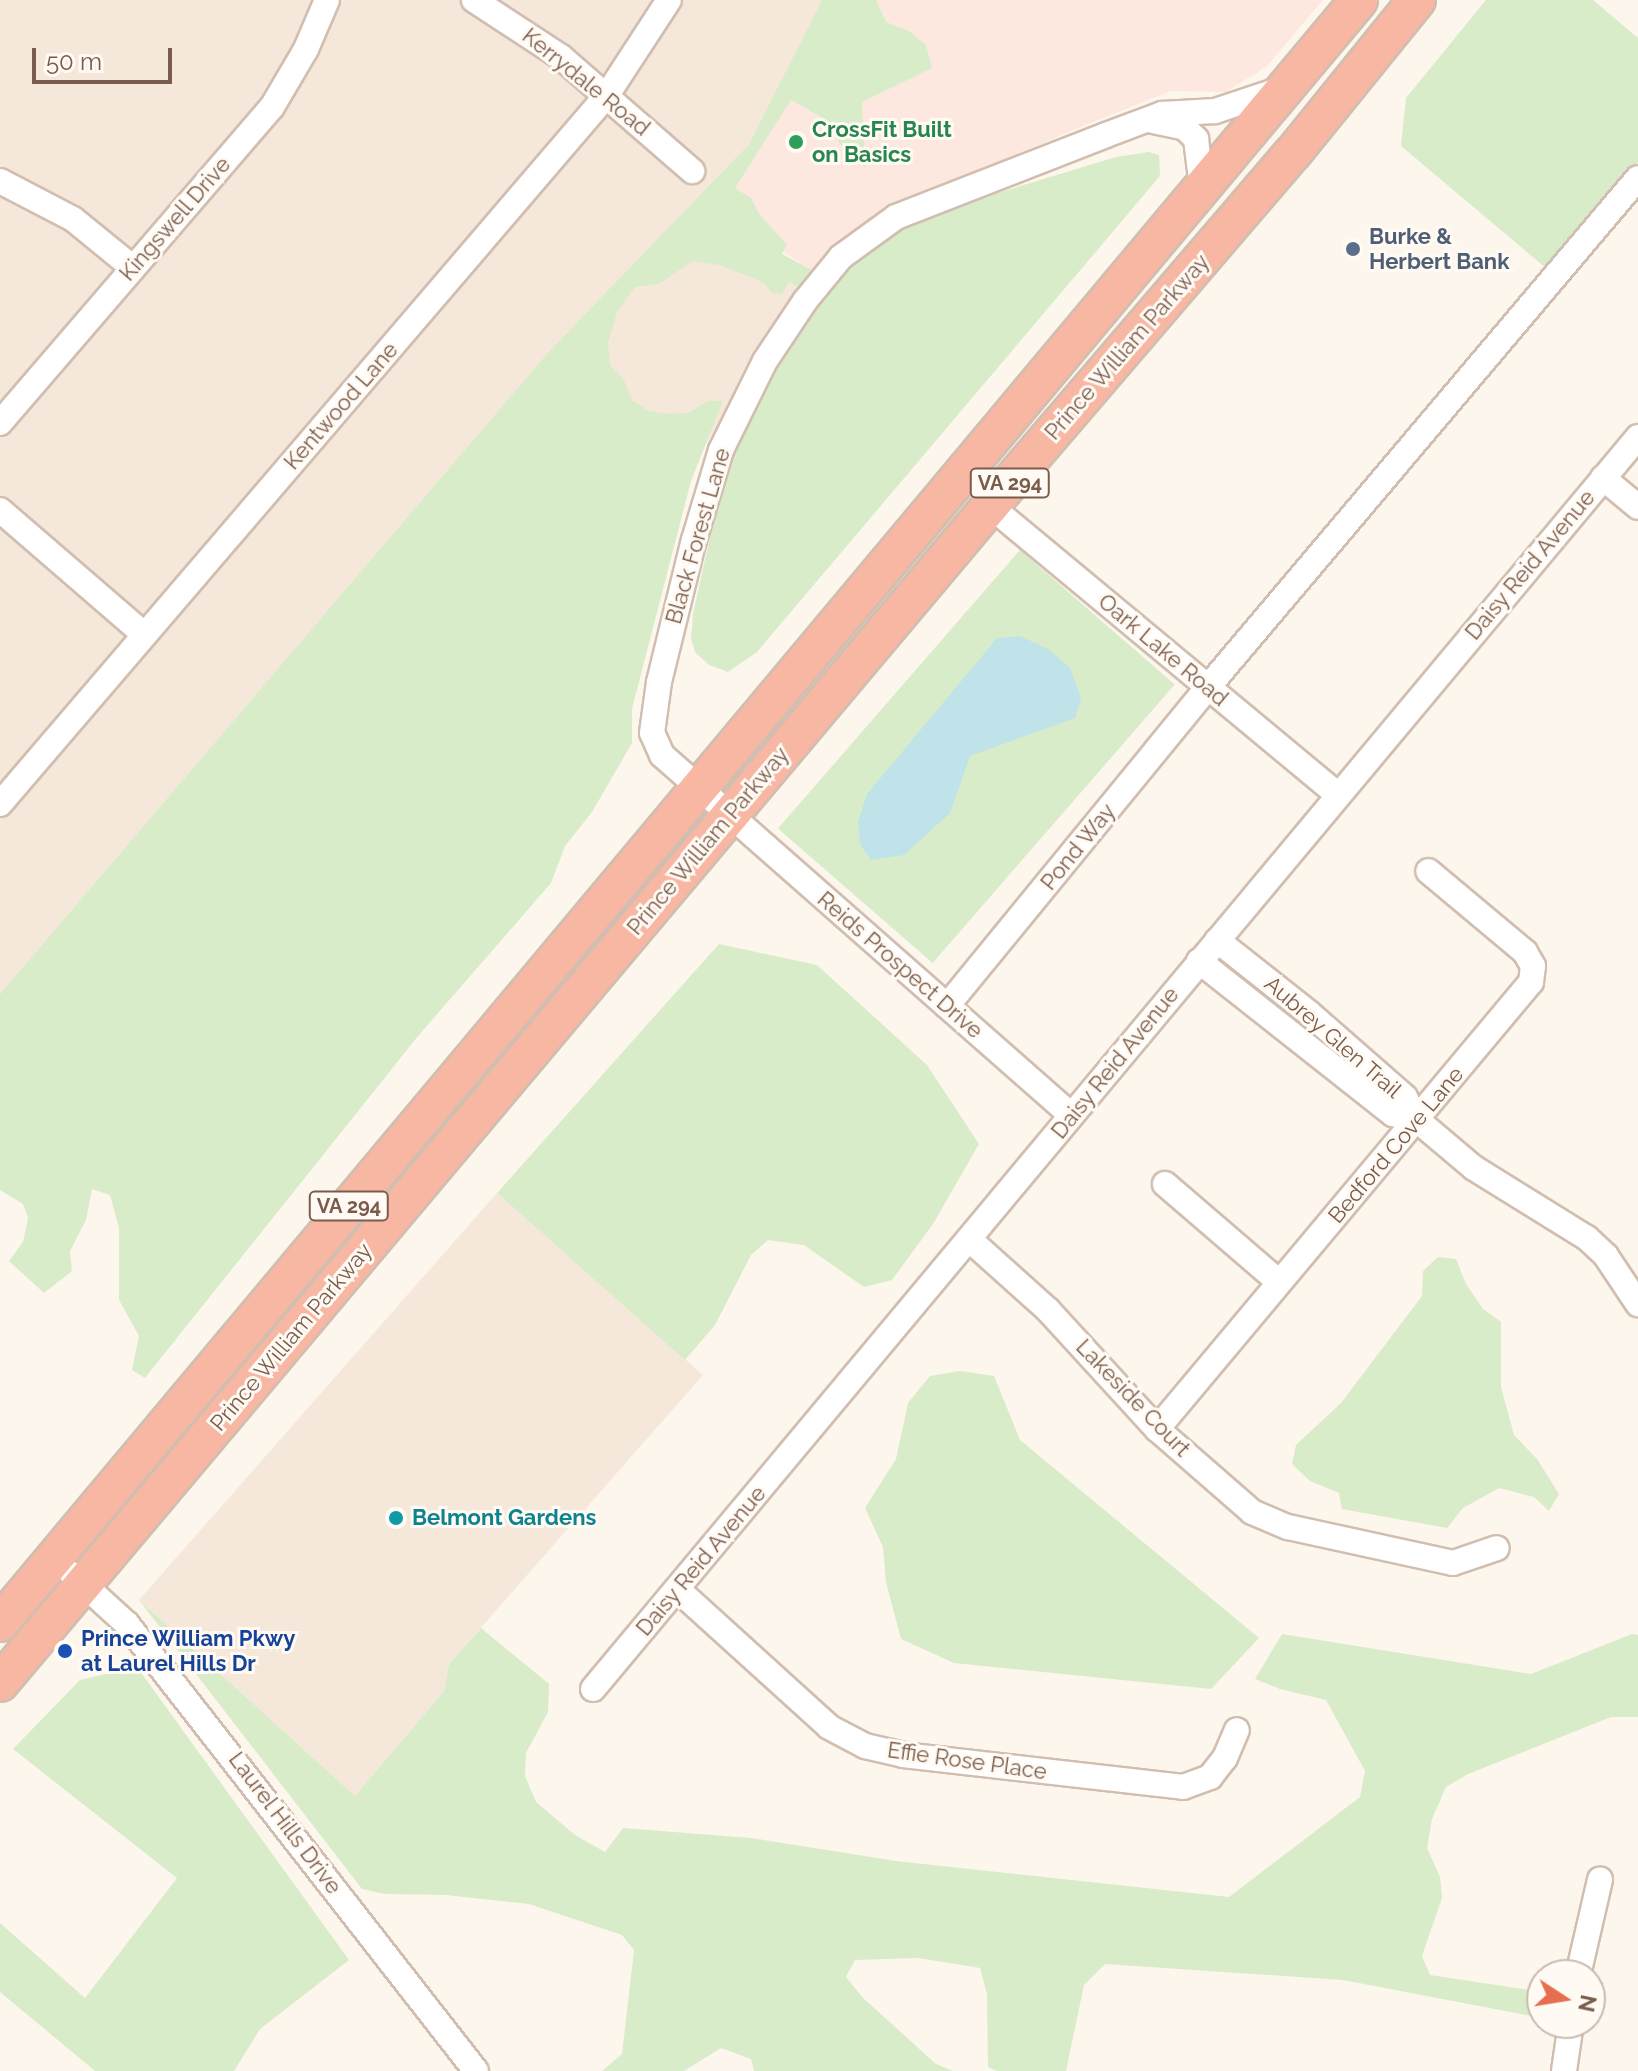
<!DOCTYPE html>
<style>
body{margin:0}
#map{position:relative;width:1638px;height:2071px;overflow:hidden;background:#fdf6ec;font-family:Raleway,sans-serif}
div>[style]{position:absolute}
.residential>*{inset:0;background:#f5e8da}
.commercial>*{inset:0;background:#fde8e0}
.green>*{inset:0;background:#d8ecc9;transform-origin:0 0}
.water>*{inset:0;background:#bfe3e8}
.roads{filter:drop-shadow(2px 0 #d1beb0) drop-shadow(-2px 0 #d1beb0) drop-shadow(0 2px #d1beb0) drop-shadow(0 -2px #d1beb0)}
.minor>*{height:24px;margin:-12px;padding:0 12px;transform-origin:12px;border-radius:12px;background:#fff}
.highway>*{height:36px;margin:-18px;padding:0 18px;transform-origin:18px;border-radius:18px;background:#f7b7a3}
.dots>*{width:22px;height:22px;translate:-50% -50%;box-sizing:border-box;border:4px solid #fffaf3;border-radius:50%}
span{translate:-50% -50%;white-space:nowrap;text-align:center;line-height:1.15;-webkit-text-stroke:6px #fffaf3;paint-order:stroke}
.shield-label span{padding:2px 6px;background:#fffaf3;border:2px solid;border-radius:6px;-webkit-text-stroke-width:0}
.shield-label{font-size:20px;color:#7a5c4d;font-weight:700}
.street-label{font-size:22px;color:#7a5c4d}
.leisure-label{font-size:22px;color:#27864d;font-weight:700}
.left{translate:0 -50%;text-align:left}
.service-label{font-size:22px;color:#4e5e75;font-weight:700}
.culture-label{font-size:22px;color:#0d838f;font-weight:700}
.transit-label{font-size:22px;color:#164399;font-weight:700}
.north{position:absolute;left:1526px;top:1959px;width:80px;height:80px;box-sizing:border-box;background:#fffaf3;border:2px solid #cabbb1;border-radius:50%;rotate:102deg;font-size:22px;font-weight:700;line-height:32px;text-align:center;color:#7a5c4d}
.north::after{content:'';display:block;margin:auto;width:28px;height:36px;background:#e76f51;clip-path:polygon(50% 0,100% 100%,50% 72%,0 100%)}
.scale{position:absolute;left:32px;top:48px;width:140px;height:36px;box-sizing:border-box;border:4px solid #7a5c4d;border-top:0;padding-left:10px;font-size:24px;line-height:28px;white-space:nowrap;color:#7a5c4d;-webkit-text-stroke:6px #fffaf3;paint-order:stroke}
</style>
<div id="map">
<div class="residential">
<div style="clip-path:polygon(0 0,822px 0,749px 144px,676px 220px,801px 289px,704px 447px,546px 356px,0 994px)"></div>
<div style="clip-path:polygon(497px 1193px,703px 1375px,449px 1664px,444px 1691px,355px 1796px,139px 1600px)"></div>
</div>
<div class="commercial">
<div style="clip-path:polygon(822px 0,1323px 0,1267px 66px,1226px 92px,1171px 91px,1073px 130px,917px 198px,814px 271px,695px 199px,749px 144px)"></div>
</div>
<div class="green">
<div style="clip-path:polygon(822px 0,876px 0,886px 22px,909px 31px,926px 45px,932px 68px,862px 102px,865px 167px,848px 157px,826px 120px,791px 100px,735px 188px,751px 198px,759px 214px,787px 245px,782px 254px,814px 271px,801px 289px,789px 282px,782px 294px,772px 293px,764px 283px,748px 276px,719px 265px,693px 261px,659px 284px,635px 287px,617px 312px,608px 343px,610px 365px,624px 380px,632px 400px,649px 411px,669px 414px,688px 413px,708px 401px,723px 401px,691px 481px,632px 709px,632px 743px,592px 812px,565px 846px,551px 883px,418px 1036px,145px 1378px,132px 1370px,139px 1336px,119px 1300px,119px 1228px,110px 1195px,92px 1189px,86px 1220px,70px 1251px,72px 1271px,44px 1293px,9px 1261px,23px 1242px,28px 1218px,23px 1204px,0 1190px,0 994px,546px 355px,749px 144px)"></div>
<div style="clip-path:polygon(1486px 0,1593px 0,1638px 38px,1638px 162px,1547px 269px,1401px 146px,1406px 98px)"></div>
<div style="clip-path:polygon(1149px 152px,1159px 155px,1160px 176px,757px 652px,728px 672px,709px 665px,695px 652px,691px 639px,693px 614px,720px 491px,738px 441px,782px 357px,821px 299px,879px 237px,928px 214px,1116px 157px)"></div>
<div style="left:1020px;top:550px;width:205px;height:369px;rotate:41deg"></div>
<div style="clip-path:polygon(719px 944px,817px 965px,927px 1065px,979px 1144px,933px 1224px,892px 1280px,864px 1287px,804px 1245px,768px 1240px,751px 1255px,715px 1325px,685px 1360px,497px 1193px)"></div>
<div style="clip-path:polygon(1438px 1257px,1456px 1259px,1466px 1284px,1483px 1309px,1501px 1322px,1501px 1387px,1514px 1435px,1537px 1459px,1559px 1494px,1549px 1511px,1534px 1497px,1499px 1488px,1463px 1508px,1447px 1528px,1342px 1509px,1339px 1493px,1310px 1481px,1292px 1464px,1296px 1445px,1341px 1403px,1422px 1296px,1423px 1271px)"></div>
<div style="clip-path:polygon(960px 1371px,994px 1376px,1020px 1440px,1259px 1638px,1211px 1689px,954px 1663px,901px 1639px,886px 1582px,883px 1547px,865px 1508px,896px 1459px,908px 1403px,930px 1376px)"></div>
<div style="clip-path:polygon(139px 1600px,355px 1796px,444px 1691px,449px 1664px,481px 1628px,549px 1684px,548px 1712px,526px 1753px,525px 1776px,536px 1802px,575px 1835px,605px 1852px,623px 1828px,751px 1838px,896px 1861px,1229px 1897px,1360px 1797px,1365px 1771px,1326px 1700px,1280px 1689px,1255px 1679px,1282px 1634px,1531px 1674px,1632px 1634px,1638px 1635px,1638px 1717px,1611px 1717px,1468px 1774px,1446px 1787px,1432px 1819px,1427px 1848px,1440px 1877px,1442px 1898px,1422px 1956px,1430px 1975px,1542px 1992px,1542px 2018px,1343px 1980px,1105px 1964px,1084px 1985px,1066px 2071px,997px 2071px,988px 2067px,987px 1994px,980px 1968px,918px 1958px,855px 1960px,846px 1977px,863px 1998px,936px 2064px,953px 2071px,754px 2071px,751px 2059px,721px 2048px,684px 2071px,602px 2071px,622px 2054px,634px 1950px,622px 1935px,529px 1904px,446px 1895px,385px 1894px,362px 1889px)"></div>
<div style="clip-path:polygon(137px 1667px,349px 1960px,260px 2029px,234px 2071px,95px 2071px,0 1992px,0 1923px,85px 1998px,177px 1878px,13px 1749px,80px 1680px)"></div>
</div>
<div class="water">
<div style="clip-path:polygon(1020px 636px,1048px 649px,1070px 668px,1081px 698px,1075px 718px,970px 756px,950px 813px,904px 855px,871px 860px,860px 844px,858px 822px,867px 794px,997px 638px)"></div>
</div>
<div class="roads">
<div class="minor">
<div style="left:474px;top:0;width:104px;rotate:33.2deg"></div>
<div style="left:561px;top:57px;width:174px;rotate:41deg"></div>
<div style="left:1153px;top:121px;width:33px;rotate:12deg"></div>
<div style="left:1185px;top:128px;width:16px;rotate:45deg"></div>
<div style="left:1196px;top:139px;width:48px;rotate:82.9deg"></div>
<div style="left:0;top:181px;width:82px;rotate:27.5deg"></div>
<div style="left:73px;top:219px;width:77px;rotate:39.2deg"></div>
<div style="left:0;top:423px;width:417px;rotate:-49.3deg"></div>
<div style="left:272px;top:107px;width:67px;rotate:-59.6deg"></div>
<div style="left:306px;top:49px;width:53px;rotate:-66.8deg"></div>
<div style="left:1603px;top:478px;width:45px;rotate:39.6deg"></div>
<div style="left:990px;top:506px;width:451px;rotate:39.7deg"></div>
<div style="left:0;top:510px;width:191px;rotate:40.8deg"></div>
<div style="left:0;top:804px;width:933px;rotate:-49.43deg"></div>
<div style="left:607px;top:95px;width:113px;rotate:-56.9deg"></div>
<div style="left:1199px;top:961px;width:247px;rotate:38.3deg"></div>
<div style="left:1393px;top:1114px;width:25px;rotate:14deg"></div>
<div style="left:1417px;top:1120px;width:26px;rotate:-118deg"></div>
<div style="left:1405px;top:1097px;width:128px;rotate:-138.8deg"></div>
<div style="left:1309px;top:1013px;width:117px;rotate:-141.6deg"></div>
<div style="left:947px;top:1006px;width:412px;rotate:-50.7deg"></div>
<div style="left:1208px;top:687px;width:666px;rotate:-49.81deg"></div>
<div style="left:1071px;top:1115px;width:545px;rotate:-138.65deg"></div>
<div style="left:662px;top:755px;width:24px;rotate:-114deg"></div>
<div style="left:652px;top:733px;width:51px;rotate:-82.2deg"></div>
<div style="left:659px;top:682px;width:146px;rotate:-76.2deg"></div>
<div style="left:694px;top:540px;width:94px;rotate:-73.3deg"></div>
<div style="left:721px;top:450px;width:99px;rotate:-63.7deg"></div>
<div style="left:765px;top:361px;width:72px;rotate:-56.3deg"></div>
<div style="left:805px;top:301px;width:57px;rotate:-50.7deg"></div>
<div style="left:841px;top:257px;width:68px;rotate:-36deg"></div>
<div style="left:896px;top:217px;width:225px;rotate:-21.3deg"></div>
<div style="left:1106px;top:135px;width:60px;rotate:-20.6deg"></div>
<div style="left:1162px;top:114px;width:53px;rotate:-3.2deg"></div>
<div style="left:1215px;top:111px;width:70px;rotate:-18.4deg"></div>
<div style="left:1417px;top:1120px;width:75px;rotate:40.1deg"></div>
<div style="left:1474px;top:1168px;width:133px;rotate:31.8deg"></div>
<div style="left:1587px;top:1238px;width:26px;rotate:43deg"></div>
<div style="left:1606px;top:1256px;width:58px;rotate:56.3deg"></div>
<div style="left:1165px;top:1184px;width:150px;rotate:40.7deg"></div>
<div style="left:970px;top:1240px;width:105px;rotate:41.9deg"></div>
<div style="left:1048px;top:1310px;width:161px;rotate:47.5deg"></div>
<div style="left:1157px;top:1429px;width:126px;rotate:41.1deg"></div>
<div style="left:1252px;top:1512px;width:39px;rotate:23deg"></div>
<div style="left:1288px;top:1527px;width:169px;rotate:12.3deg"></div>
<div style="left:1453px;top:1563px;width:46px;rotate:-18.8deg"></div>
<div style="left:1157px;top:1429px;width:583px;rotate:-50.08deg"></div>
<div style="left:1531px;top:982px;width:16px;rotate:-83deg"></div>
<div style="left:1533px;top:966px;width:16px;rotate:-120deg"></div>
<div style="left:1525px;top:952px;width:126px;rotate:-140.1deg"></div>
<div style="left:72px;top:1574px;width:74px;rotate:42.3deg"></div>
<div style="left:127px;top:1624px;width:567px;rotate:52.02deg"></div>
<div style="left:677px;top:1589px;width:205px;rotate:42.2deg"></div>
<div style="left:829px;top:1727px;width:41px;rotate:27.8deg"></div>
<div style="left:865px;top:1746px;width:39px;rotate:13deg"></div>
<div style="left:903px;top:1755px;width:282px;rotate:6.5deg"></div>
<div style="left:1183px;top:1787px;width:29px;rotate:-20deg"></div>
<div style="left:1210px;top:1777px;width:24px;rotate:-52deg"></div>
<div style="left:1225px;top:1758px;width:30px;rotate:-67deg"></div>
<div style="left:593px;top:1689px;width:1631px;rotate:-50.15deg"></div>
<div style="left:1578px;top:1975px;width:98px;rotate:-77deg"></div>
<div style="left:1564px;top:2071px;width:49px;rotate:-81.7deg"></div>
</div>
<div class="highway">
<div style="left:0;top:1623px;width:2117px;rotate:-50.06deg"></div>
<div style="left:0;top:1683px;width:1538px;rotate:-49.93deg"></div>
<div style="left:990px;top:506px;width:465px;rotate:-49.4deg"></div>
<div style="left:1293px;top:153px;width:197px;rotate:-51deg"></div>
</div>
</div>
<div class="dots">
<div style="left:796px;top:142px;background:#2e9e5b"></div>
<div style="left:1353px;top:249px;background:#5c6f8a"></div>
<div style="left:396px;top:1518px;background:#0f9aa8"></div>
<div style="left:65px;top:1651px;background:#1a4fb4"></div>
</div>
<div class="shield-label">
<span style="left:1010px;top:483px">VA 294</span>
<span style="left:349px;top:1206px">VA 294</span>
</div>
<div class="street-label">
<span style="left:586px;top:82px;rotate:39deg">Kerrydale Road</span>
<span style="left:175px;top:219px;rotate:-49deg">Kingswell Drive</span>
<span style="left:1127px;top:347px;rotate:-49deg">Prince William Parkway</span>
<span style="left:341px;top:406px;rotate:-49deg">Kentwood Lane</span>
<span style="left:698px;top:536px;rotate:-74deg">Black Forest Lane</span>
<span style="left:1530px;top:565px;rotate:-50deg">Daisy Reid Avenue</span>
<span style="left:1163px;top:650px;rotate:40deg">Oark Lake Road</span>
<span style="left:708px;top:841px;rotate:-50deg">Prince William Parkway</span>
<span style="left:1078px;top:847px;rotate:-51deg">Pond Way</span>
<span style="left:900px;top:965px;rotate:41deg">Reids Prospect Drive</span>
<span style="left:1333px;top:1037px;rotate:41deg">Aubrey Glen Trail</span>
<span style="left:1115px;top:1063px;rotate:-51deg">Daisy Reid Avenue</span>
<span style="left:1396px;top:1145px;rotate:-50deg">Bedford Cove Lane</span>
<span style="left:291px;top:1337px;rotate:-50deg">Prince William Parkway</span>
<span style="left:1133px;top:1398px;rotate:46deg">Lakeside Court</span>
<span style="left:701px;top:1561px;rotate:-50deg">Daisy Reid Avenue</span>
<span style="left:967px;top:1761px;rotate:8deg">Effie Rose Place</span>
<span style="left:285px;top:1823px;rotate:53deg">Laurel Hills Drive</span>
</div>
<div class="leisure-label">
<span class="left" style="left:812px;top:142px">CrossFit Built<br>on Basics</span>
</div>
<div class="service-label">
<span class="left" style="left:1369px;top:249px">Burke &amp;<br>Herbert Bank</span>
</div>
<div class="culture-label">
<span class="left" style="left:412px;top:1518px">Belmont Gardens</span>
</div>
<div class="transit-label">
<span class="left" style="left:81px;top:1651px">Prince William Pkwy<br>at Laurel Hills Dr</span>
</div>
<div class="north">N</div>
<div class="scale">50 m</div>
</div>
